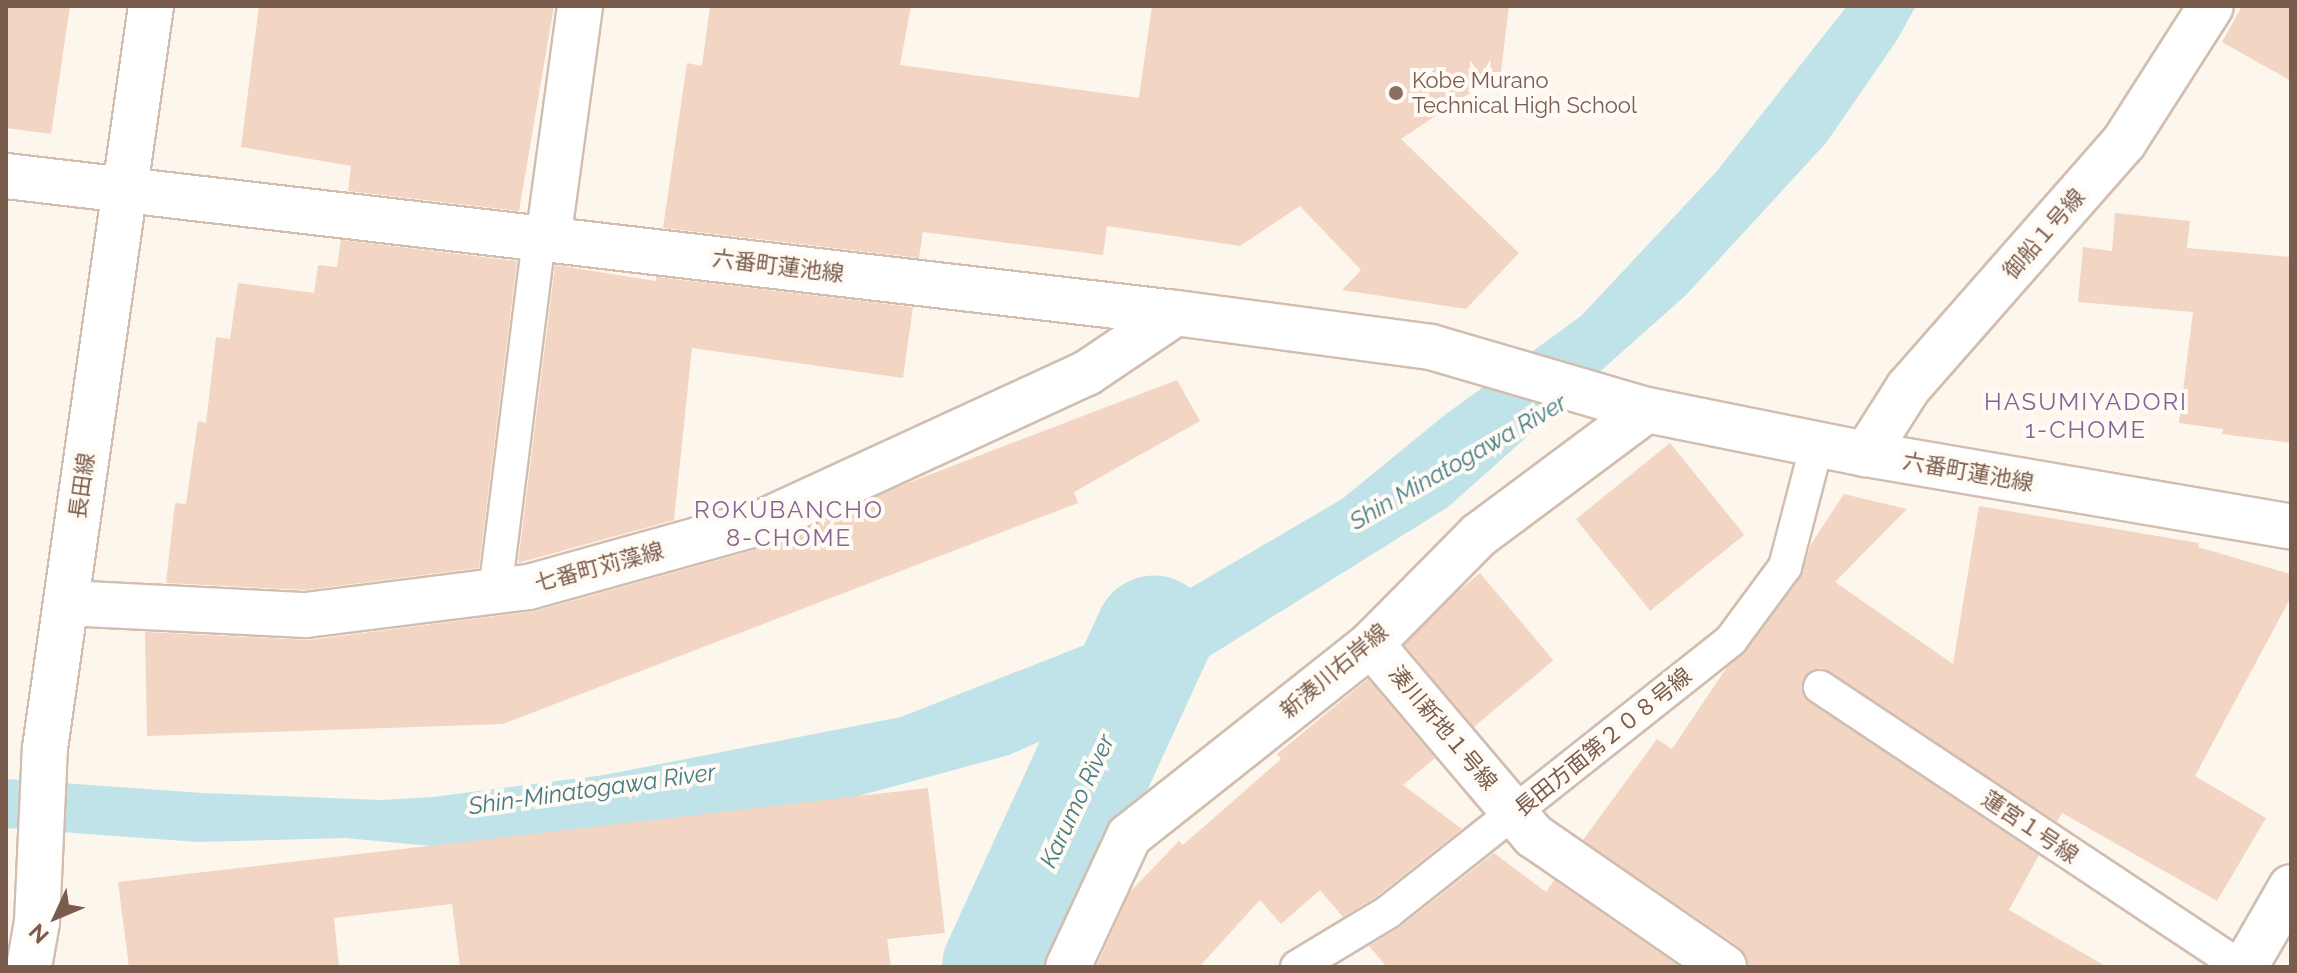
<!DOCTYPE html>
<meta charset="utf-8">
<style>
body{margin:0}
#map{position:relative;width:2297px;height:973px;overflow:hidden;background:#fdf6ec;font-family:Raleway,"Noto Sans JP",sans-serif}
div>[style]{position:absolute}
.water>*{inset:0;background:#bfe3e8}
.river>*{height:118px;margin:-59px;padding:0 59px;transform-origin:59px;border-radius:59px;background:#bfe3e8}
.building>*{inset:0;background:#f3d5c3;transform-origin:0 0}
.roads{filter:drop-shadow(2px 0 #d1beb0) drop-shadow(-2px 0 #d1beb0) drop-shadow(0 2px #d1beb0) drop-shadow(0 -2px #d1beb0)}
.service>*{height:32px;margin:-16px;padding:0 16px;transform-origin:16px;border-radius:16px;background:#fff}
.minor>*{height:44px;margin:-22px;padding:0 22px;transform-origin:22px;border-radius:22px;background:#fff}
.tertiary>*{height:44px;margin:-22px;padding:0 22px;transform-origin:22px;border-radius:22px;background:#fff}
.dots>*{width:22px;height:22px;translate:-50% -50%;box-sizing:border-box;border:4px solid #fffaf3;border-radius:50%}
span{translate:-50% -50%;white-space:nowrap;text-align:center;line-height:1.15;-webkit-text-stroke:8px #fffaf3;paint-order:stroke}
.education-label{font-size:22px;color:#785e54}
.left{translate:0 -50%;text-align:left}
.street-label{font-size:22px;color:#7a5c4d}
.neighbourhood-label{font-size:24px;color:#846695;letter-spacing:2px}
.water-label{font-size:24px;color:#437c86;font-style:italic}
.frame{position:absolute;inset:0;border:8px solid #7a5c4d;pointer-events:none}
.north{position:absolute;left:16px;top:877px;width:80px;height:80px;-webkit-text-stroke:6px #fffaf3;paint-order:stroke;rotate:226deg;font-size:22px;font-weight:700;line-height:32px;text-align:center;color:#7a5c4d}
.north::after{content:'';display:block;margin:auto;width:28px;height:36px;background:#7a5c4d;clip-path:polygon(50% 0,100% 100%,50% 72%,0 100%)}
</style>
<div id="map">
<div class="water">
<div style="clip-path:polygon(1847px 6px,1916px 6px,1897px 40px,1826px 143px,1686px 295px,1448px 507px,1155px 690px,1009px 755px,748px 826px,463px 849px,345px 838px,198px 842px,6px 828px,6px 779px,202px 793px,381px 800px,433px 797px,604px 775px,901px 717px,1110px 635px,1342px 499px,1446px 414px,1581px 316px,1717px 171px)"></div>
</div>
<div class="river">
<div style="left:1001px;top:967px;width:366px;rotate:-65.3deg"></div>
</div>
<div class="building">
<div style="clip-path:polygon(6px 6px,70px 6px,51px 134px,6px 128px)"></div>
<div style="clip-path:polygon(259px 6px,554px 6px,519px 211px,348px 191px,351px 166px,241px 147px)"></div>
<div style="clip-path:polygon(710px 6px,911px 6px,900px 65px,1139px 98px,1152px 6px,1509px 6px,1501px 72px,1401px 139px,1519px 253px,1466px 309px,1342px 290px,1361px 270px,1300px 206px,1240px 246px,1107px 226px,1103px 255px,923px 232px,919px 258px,663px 228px,687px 63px,702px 66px)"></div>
<div style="clip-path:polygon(2242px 6px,2291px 6px,2291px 81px,2222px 42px)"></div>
<div style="clip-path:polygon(2115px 213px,2190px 221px,2187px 248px,2291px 257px,2291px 443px,2222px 434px,2223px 429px,2179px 423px,2193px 312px,2078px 302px,2083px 247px,2112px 251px)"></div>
<div style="clip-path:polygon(341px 240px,517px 261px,479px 568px,305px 590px,166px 583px,175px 503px,186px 504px,198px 421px,206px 423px,216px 337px,230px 339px,238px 283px,314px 293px,318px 265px,337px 267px)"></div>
<div style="clip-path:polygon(555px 265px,656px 281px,656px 277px,913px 307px,903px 378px,692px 348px,674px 520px,518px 563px)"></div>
<div style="clip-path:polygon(1177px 380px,1200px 421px,1074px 492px,1078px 503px,503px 724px,147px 736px,145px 632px,309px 640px,536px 611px,772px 545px,900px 486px)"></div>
<div style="left:1670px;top:443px;width:118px;height:121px;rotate:51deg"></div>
<div style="clip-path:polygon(1844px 494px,1907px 509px,1835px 582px,1953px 664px,1979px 506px,2199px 543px,2198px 547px,2291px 574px,2291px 597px,2195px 776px,2266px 818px,2217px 901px,2062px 813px,2057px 822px,1822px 668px,1812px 670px,1804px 677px,1803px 695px,1809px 702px,2039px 855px,2009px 910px,2107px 967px,1749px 967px,1746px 956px,1738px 946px,1583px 840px,1657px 739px,1672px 749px,1727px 667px,1746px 651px,1800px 578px,1811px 544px)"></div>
<div style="left:1480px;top:573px;width:114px;height:104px;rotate:50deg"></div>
<div style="clip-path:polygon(1368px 679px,1435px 758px,1403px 785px,1462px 829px,1377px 896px,1343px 917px,1320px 890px,1281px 924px,1260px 900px,1199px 967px,1096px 967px,1130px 892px,1179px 841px,1183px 845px,1281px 759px,1277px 754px)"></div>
<div style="clip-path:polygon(928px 788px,945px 933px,887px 939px,891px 967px,460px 967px,452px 904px,334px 918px,339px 967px,129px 967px,118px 882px)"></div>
<div style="clip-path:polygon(1494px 853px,1546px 892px,1554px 880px,1680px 967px,1387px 967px,1369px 946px,1400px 927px)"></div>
</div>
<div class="roads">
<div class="service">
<div style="left:495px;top:592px;width:357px;rotate:-82.9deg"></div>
<div style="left:1820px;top:687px;width:506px;rotate:33.63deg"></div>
<div style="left:1297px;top:967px;width:106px;rotate:-31.1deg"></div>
<div style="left:1388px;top:912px;width:438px;rotate:-38.4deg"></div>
<div style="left:1731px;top:640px;width:91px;rotate:-53.5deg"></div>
<div style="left:1785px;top:567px;width:127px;rotate:-75.4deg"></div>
</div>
<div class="minor">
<div style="left:6px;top:176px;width:1178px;rotate:6.68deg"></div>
<div style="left:1176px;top:313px;width:257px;rotate:7.6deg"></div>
<div style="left:1431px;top:347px;width:225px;rotate:16.3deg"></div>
<div style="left:1647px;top:410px;width:223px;rotate:11.4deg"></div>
<div style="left:1866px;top:454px;width:431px;rotate:9.7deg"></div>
<div style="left:548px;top:240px;width:236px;rotate:-82.2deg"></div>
<div style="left:66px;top:603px;width:240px;rotate:2.9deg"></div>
<div style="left:306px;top:615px;width:225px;rotate:-7.2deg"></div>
<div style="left:529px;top:587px;width:245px;rotate:-15.6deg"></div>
<div style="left:765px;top:521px;width:354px;rotate:-24.7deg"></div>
<div style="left:1087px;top:373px;width:107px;rotate:-34deg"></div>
<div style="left:1371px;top:644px;width:252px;rotate:49.7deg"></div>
<div style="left:1534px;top:836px;width:231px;rotate:34.6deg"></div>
<div style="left:1068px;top:967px;width:145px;rotate:-65deg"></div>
<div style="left:1129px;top:836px;width:309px;rotate:-38.4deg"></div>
<div style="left:1371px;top:644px;width:153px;rotate:-45.3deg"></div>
<div style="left:1479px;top:535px;width:209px;rotate:-36.7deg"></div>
<div style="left:2245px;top:967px;width:92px;rotate:-60.1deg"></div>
</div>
<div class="tertiary">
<div style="left:1866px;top:454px;width:78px;rotate:-57.5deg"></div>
<div style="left:1908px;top:388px;width:327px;rotate:-48.7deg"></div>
<div style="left:2124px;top:142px;width:161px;rotate:-57.4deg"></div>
<div style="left:29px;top:967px;width:46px;rotate:-79.9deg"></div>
<div style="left:37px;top:922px;width:174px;rotate:-87.4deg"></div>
<div style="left:45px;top:748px;width:750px;rotate:-81.87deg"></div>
</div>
</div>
<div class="dots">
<div style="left:1396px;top:93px;background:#8d6e63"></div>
</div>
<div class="education-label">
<span class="left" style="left:1412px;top:93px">Kobe Murano<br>Technical High School</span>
</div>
<div class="street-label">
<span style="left:2044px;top:234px;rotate:-49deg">御船１号線</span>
<span style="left:778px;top:266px;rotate:7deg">六番町蓮池線</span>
<span style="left:1968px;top:472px;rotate:10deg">六番町蓮池線</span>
<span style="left:82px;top:486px;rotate:-82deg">長田線</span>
<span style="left:599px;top:567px;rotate:-15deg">七番町苅藻線</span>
<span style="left:1334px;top:671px;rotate:-40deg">新湊川右岸線</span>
<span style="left:1443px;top:728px;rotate:50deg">湊川新地１号線</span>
<span style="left:1603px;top:742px;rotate:-39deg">長田方面第２０８号線</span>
<span style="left:2030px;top:827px;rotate:34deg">蓮宮１号線</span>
</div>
<div class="neighbourhood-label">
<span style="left:2086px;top:416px">HASUMIYADORI<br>1-CHOME</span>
<span style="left:789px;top:524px">ROKUBANCHO<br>8-CHOME</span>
</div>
<div class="water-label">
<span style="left:1458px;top:462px;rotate:-30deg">Shin Minatogawa River</span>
<span style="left:592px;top:789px;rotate:-8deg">Shin-Minatogawa River</span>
<span style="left:1077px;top:801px;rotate:-65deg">Karumo River</span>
</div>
<div class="frame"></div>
<div class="north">N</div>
</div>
